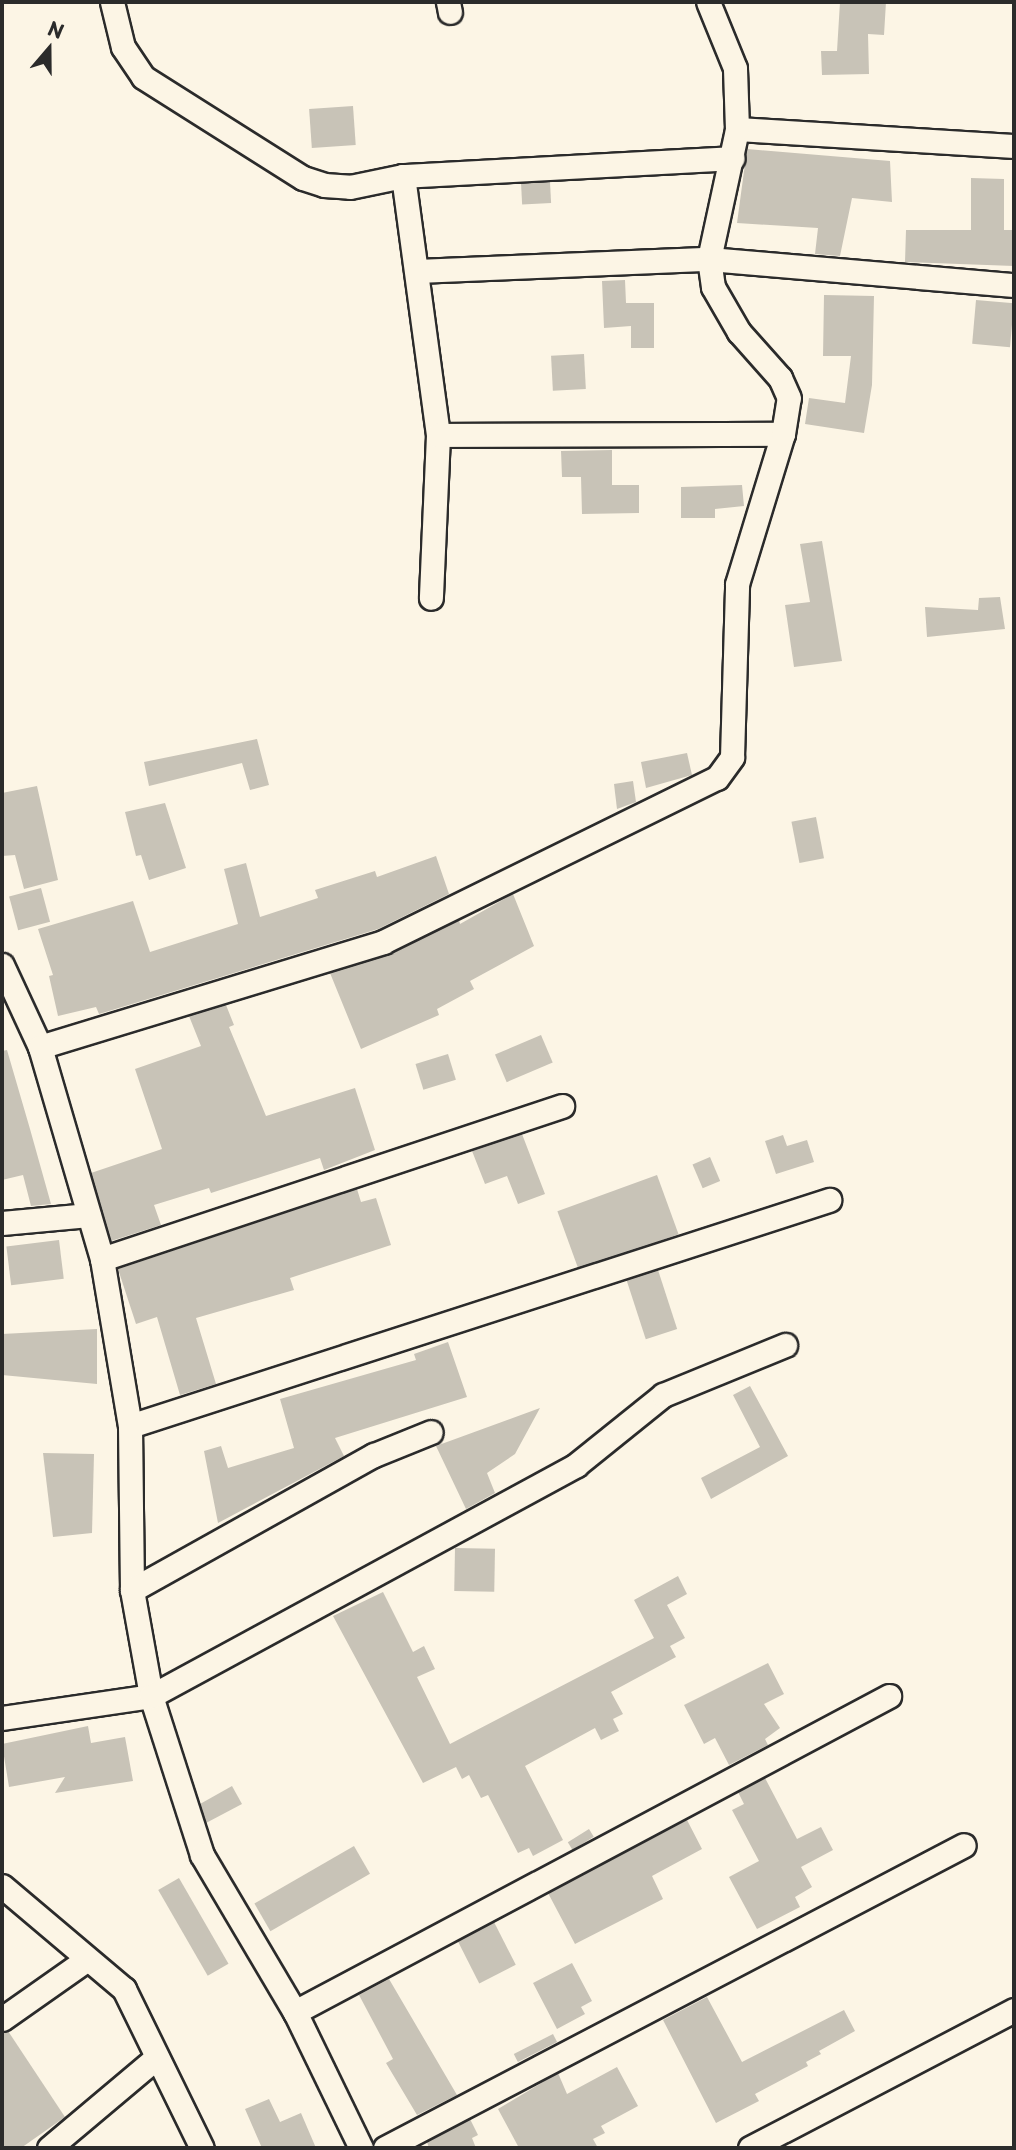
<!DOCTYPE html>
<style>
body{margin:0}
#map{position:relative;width:1016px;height:2150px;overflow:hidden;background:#fcf5e5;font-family:"Playpen Sans",sans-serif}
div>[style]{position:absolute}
.building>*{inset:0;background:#c8c3b7;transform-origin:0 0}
.roads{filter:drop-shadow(2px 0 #2b2b2b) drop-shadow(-2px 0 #2b2b2b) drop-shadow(0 2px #2b2b2b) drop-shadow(0 -2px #2b2b2b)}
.minor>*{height:23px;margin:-11.5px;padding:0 11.5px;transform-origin:11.5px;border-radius:11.5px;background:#fcf5e5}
span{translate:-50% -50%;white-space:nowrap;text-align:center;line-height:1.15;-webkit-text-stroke:7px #fcf5e5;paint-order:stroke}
.frame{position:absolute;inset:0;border:4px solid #2b2b2b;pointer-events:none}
.north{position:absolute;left:14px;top:14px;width:70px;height:70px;-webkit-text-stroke:5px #fcf5e5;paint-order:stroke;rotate:20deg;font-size:19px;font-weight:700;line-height:28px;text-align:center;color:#2b2b2b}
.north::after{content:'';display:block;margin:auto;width:24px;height:32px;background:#2b2b2b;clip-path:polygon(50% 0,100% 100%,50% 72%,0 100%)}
</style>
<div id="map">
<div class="building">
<div style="clip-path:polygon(840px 2px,886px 2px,884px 35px,868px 34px,869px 74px,822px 75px,821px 51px,837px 51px)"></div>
<div style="left:353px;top:106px;width:39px;height:44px;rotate:86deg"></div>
<div style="clip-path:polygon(747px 149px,890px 161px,892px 202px,852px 198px,840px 256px,815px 254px,818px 228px,737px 223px)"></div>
<div style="clip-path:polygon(971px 178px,1004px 179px,1004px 230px,1014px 230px,1014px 266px,905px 262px,906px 230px,971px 230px)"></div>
<div style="left:550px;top:182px;width:21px;height:29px;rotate:87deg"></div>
<div style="clip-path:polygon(625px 280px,626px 303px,654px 303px,654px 348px,631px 348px,631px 326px,604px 328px,602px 281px)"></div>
<div style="clip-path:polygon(824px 295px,874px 296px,872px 385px,864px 433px,805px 424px,809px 398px,845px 403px,851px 356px,823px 356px)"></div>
<div style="left:976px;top:300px;width:38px;height:44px;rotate:5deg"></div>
<div style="left:584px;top:354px;width:35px;height:33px;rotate:87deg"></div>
<div style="clip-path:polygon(612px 450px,612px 485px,639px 485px,639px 513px,582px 514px,581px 477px,562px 477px,561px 451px)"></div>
<div style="clip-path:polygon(742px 485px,744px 506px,715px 509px,715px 518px,681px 518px,681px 487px)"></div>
<div style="clip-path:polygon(822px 541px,842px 661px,794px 667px,785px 605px,810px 602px,800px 544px)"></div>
<div style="clip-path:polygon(1000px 597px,1005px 629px,927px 637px,925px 607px,978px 610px,979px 598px)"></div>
<div style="clip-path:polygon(257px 739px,269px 785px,250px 790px,242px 763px,149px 786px,144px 762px)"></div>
<div style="clip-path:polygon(687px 753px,692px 775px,646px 788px,641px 762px)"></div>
<div style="clip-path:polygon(633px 781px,636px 802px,617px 809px,614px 784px)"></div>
<div style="clip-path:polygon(37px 786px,58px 880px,24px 889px,15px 855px,2px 856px,2px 793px)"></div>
<div style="clip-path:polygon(165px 803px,186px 868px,149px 880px,141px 855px,136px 856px,125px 812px)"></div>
<div style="left:816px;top:817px;width:42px;height:25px;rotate:79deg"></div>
<div style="clip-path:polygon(436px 856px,449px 894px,378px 929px,99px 1014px,96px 1007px,58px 1016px,49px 976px,53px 975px,38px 929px,133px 901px,150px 952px,238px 924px,224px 869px,246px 863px,260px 917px,318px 898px,315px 890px,375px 871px,377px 877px)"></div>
<div style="left:41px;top:888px;width:35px;height:33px;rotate:75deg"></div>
<div style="clip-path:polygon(513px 894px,534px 946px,470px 981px,474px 989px,437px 1009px,439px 1015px,361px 1049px,330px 973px,389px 955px,459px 920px,460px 924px)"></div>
<div style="clip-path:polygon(226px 1005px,234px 1025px,229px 1027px,266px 1116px,355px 1088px,375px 1150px,324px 1170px,320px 1158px,211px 1193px,209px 1188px,154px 1205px,161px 1225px,111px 1241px,91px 1173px,162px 1149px,135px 1069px,201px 1046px,189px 1016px)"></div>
<div style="left:541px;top:1035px;width:30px;height:50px;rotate:67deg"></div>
<div style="clip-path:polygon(7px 1050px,30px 1129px,51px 1204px,31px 1206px,23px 1175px,2px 1180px,2px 1051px)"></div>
<div style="left:448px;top:1054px;width:27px;height:34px;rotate:73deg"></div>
<div style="clip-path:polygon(522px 1134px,545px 1194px,518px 1204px,507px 1176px,485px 1184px,472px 1151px)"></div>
<div style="clip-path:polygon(783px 1135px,787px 1146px,807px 1140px,814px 1162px,776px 1174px,765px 1141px)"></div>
<div style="left:710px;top:1157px;width:26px;height:19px;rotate:67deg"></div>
<div style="left:657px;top:1175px;width:63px;height:106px;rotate:70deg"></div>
<div style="clip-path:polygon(357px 1189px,361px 1202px,376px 1198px,391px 1245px,290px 1278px,294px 1290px,196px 1318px,216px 1384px,180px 1395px,157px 1317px,136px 1324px,118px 1269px)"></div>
<div style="left:59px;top:1240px;width:39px;height:53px;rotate:83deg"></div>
<div style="left:658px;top:1270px;width:62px;height:33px;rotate:72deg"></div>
<div style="clip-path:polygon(97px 1329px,97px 1384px,2px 1375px,2px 1334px)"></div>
<div style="clip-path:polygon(448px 1342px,467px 1397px,335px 1438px,344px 1456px,218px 1523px,204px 1451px,221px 1446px,228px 1468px,294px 1448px,280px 1399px,416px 1360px,414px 1354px)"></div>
<div style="clip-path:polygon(750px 1386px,788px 1456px,711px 1499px,701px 1478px,760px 1447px,733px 1395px)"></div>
<div style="clip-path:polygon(540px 1408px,515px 1454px,487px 1473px,495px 1493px,466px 1509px,436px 1446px)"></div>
<div style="clip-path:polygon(43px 1453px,94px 1454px,92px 1533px,53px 1537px)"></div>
<div style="left:455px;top:1548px;width:40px;height:43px;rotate:1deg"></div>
<div style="clip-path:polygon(678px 1576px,687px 1594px,667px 1605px,685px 1638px,670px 1646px,676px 1657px,611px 1692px,623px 1714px,613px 1719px,619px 1731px,601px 1740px,595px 1728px,525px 1766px,563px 1840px,533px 1856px,529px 1848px,518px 1853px,488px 1795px,481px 1798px,469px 1775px,462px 1779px,456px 1767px,423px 1783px,333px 1616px,383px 1592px,413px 1652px,424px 1646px,435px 1669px,417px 1677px,450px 1744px,654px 1638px,634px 1600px)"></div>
<div style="clip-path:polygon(768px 1663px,784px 1694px,764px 1704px,780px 1728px,765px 1739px,768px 1745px,729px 1765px,715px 1738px,704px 1744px,684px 1705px)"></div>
<div style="clip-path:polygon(88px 1726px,91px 1743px,125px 1737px,133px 1781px,55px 1793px,65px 1777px,9px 1787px,2px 1744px)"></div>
<div style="clip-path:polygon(765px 1778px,797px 1839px,821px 1827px,833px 1850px,801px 1867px,812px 1887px,795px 1897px,800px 1907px,757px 1929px,729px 1877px,759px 1861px,732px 1810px,744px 1804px,738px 1792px)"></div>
<div style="clip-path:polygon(232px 1786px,242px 1804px,206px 1823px,200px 1804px)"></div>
<div style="clip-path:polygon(687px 1820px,702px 1849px,652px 1876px,663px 1899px,575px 1944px,548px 1893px)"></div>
<div style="left:589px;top:1829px;width:9px;height:25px;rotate:58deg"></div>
<div style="left:354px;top:1846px;width:32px;height:115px;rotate:60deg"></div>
<div style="left:179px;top:1878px;width:99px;height:24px;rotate:60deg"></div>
<div style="left:494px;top:1922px;width:48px;height:41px;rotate:63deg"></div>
<div style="clip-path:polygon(572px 1963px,592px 2001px,581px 2007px,585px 2014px,557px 2029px,533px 1983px)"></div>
<div style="clip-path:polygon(389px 1979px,457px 2095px,417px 2115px,386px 2063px,393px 2059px,359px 1995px)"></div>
<div style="clip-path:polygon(707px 1997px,742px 2062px,844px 2010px,855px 2031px,819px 2051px,821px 2054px,806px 2062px,808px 2066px,755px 2094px,759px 2101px,716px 2123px,663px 2020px)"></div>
<div style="clip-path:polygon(8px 2031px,65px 2117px,21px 2148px,2px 2148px,2px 2033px)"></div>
<div style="left:553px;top:2034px;width:9px;height:44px;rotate:63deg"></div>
<div style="clip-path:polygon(617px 2067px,638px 2106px,601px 2126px,605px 2133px,593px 2139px,598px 2148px,519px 2148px,498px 2109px,558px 2073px,567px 2094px)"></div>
<div style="clip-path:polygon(269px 2099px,280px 2122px,301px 2113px,316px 2148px,262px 2148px,245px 2109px)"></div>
<div style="clip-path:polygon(470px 2119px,478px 2135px,472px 2138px,476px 2148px,429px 2148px,427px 2142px)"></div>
</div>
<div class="roads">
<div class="minor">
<div style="left:112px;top:2px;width:46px;rotate:76.3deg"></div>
<div style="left:123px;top:47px;width:36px;rotate:56deg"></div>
<div style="left:143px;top:77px;width:189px;rotate:32.3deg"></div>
<div style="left:303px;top:178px;width:22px;rotate:18deg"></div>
<div style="left:324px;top:185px;width:26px;rotate:4deg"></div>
<div style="left:350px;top:187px;width:54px;rotate:-11.7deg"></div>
<div style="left:403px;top:176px;width:330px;rotate:-3.1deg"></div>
<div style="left:448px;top:2px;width:10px;rotate:79deg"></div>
<div style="left:737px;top:129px;width:278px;rotate:3.5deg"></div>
<div style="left:403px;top:176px;width:261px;rotate:82.3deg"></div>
<div style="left:438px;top:435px;width:163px;rotate:92.5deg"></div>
<div style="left:417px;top:271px;width:292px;rotate:-2.4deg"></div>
<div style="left:709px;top:259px;width:306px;rotate:4.9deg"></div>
<div style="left:438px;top:435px;width:345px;rotate:-0.2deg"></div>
<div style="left:2px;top:965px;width:90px;rotate:65.1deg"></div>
<div style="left:40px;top:1047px;width:221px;rotate:73.7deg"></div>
<div style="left:102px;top:1259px;width:169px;rotate:80.5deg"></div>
<div style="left:130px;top:1426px;width:164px;rotate:89.3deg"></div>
<div style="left:132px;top:1590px;width:108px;rotate:79.8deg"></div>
<div style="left:151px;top:1696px;width:167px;rotate:72.2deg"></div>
<div style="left:202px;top:1855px;width:182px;rotate:59.4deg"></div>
<div style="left:295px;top:2012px;width:151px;rotate:64.1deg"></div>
<div style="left:40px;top:1047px;width:359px;rotate:-17deg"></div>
<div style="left:383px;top:942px;width:372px;rotate:-26.2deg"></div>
<div style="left:717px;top:778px;width:26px;rotate:-54deg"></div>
<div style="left:732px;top:757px;width:173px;rotate:-88.3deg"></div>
<div style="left:737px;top:584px;width:157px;rotate:-73deg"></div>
<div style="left:783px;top:434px;width:36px;rotate:-81deg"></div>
<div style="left:789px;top:398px;width:22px;rotate:-114deg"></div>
<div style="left:780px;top:378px;width:62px;rotate:-131.7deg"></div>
<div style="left:739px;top:332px;width:52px;rotate:-120deg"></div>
<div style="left:713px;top:287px;width:28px;rotate:-98deg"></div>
<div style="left:709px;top:259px;width:133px;rotate:-77.8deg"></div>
<div style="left:737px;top:129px;width:61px;rotate:-91.9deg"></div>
<div style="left:735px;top:68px;width:71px;rotate:-112.2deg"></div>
<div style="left:2px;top:1223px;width:87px;rotate:-5.3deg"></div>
<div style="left:102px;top:1259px;width:485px;rotate:-18.4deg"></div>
<div style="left:130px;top:1426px;width:735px;rotate:-17.92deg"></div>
<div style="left:132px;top:1590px;width:277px;rotate:-29.2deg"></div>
<div style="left:374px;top:1455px;width:61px;rotate:-22deg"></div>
<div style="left:2px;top:1718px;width:151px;rotate:-8.4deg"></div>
<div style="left:151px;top:1696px;width:484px;rotate:-28.5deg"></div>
<div style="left:576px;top:1465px;width:112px;rotate:-38.8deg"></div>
<div style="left:663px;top:1395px;width:132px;rotate:-22.3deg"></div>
<div style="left:2px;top:1886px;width:160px;rotate:40.2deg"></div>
<div style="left:124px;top:1989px;width:177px;rotate:63.9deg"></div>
<div style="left:295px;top:2012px;width:673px;rotate:-28.01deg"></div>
<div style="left:2px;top:2019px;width:103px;rotate:-35.1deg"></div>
<div style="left:49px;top:2148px;width:141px;rotate:-40.1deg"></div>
<div style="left:385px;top:2148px;width:653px;rotate:-27.62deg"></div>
<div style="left:750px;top:2148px;width:298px;rotate:-27.6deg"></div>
</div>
</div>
<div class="frame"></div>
<div class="north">N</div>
</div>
